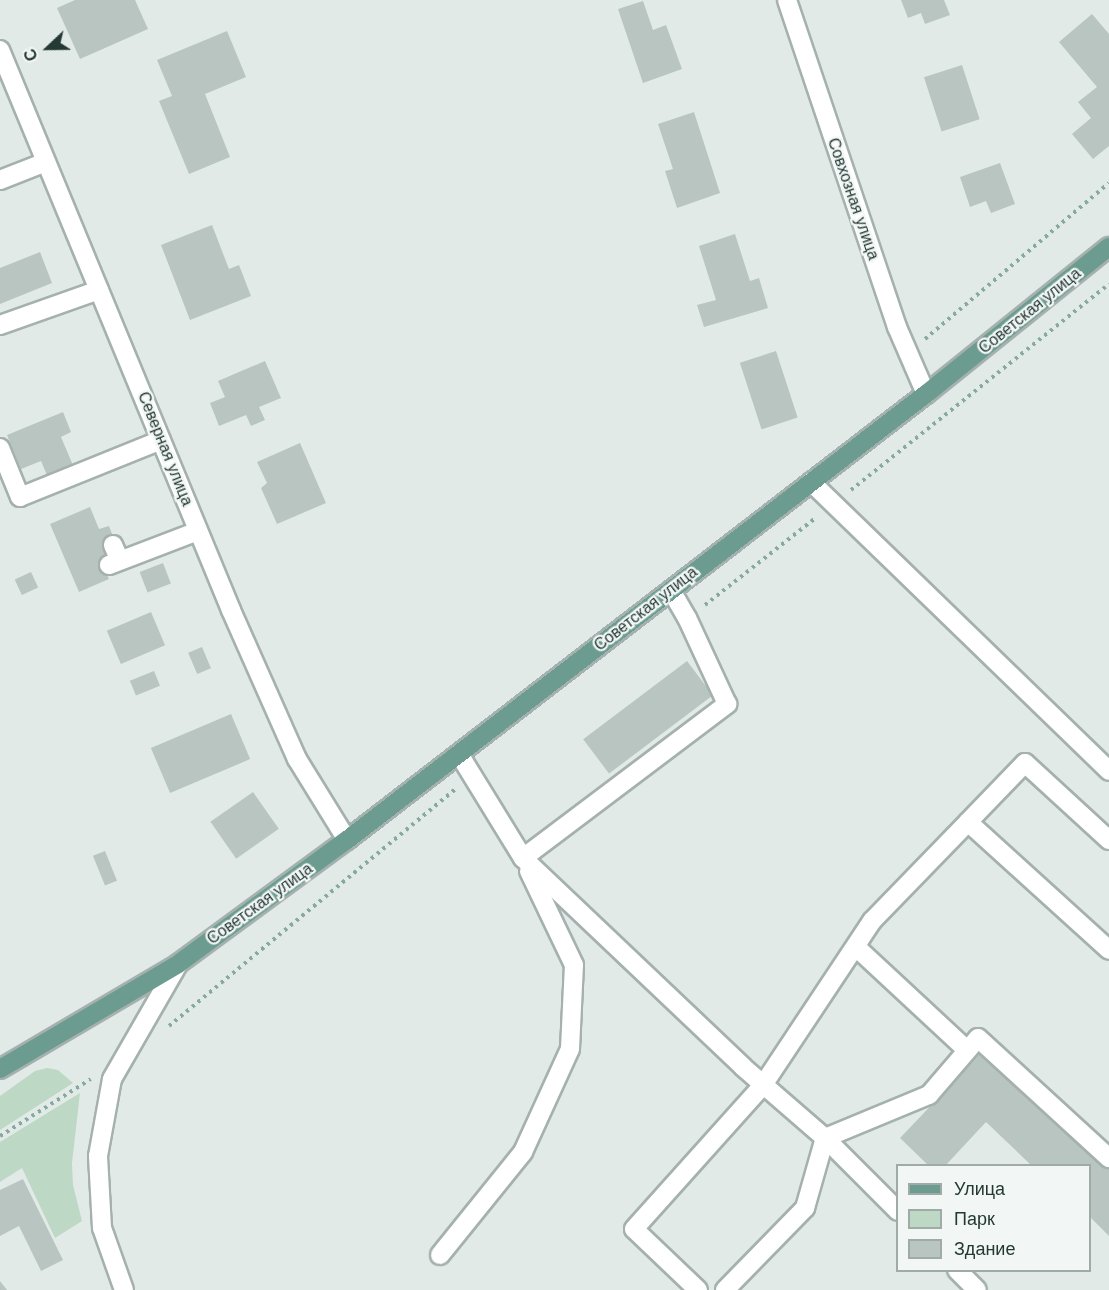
<!DOCTYPE html>
<meta charset="utf-8">
<style>
body{margin:0}
#map{position:relative;width:1109px;height:1290px;overflow:hidden;background:#e2eae7;font-family:Helvetica,sans-serif}
div>[style]{position:absolute}
.green>*{inset:0;background:#bdd9c5}
.building>*{inset:0;background:#b8c5c0;transform-origin:0 0}
.path>*{height:4px;margin-top:-2px;transform-origin:0;background:repeating-linear-gradient(90deg,#86aa9f 0 3px,transparent 0 7.5px)}
.roads{filter:drop-shadow(2px 0 #a5b1ae) drop-shadow(-2px 0 #a5b1ae) drop-shadow(0 2px #a5b1ae) drop-shadow(0 -2px #a5b1ae)}
.minor>*{height:18px;margin:-9px;padding:0 9px;transform-origin:9px;border-radius:9px;background:#fff}
.major>*{height:18px;margin:-9px;padding:0 9px;transform-origin:9px;border-radius:9px;background:#6c9b8f}
span{translate:-50% -50%;white-space:nowrap;text-align:center;line-height:1.15;-webkit-text-stroke:4.5px #f2f7f5;paint-order:stroke}
.street-label{font-size:16px;color:#243934}
.legend{position:absolute;left:896px;top:1164px;width:195px;height:108px;box-sizing:border-box;background:#f2f7f5;border:2px solid #a0aba8;margin:0;padding:8px 10px;list-style:none;font-size:18px;color:#243934}
.legend li{display:flex;align-items:center;gap:12px;height:30px}
.legend b{width:30px;border:2px solid #a0aba8}
.north{position:absolute;left:18px;top:18px;width:60px;height:60px;-webkit-text-stroke:4px #f2f7f5;paint-order:stroke;rotate:248deg;font-size:16px;font-weight:700;line-height:24px;text-align:center;color:#243934}
.north::after{content:'';display:block;margin:auto;width:21px;height:27px;background:#243934;clip-path:polygon(50% 0,100% 100%,50% 72%,0 100%)}
</style>
<div id="map">
<div class="green">
<div style="clip-path:polygon(47px 1068px,58px 1070px,73px 1083px,0 1130px,0 1096px,35px 1071px)"></div>
<div style="clip-path:polygon(80px 1093px,72px 1163px,73px 1185px,82px 1221px,55px 1238px,22px 1168px,0 1182px,0 1142px)"></div>
</div>
<div class="building">
<div style="clip-path:polygon(75px 0,135px 0,148px 29px,80px 59px,57px 8px)"></div>
<div style="clip-path:polygon(901px 0,944px 0,950px 15px,925px 24px,921px 13px,908px 18px)"></div>
<div style="clip-path:polygon(643px 1px,653px 30px,666px 25px,682px 69px,643px 83px,618px 9px)"></div>
<div style="clip-path:polygon(1092px 14px,1109px 34px,1109px 146px,1093px 159px,1072px 134px,1091px 118px,1078px 102px,1097px 87px,1059px 42px)"></div>
<div style="clip-path:polygon(227px 31px,246px 77px,205px 94px,230px 157px,189px 174px,159px 101px,172px 96px,157px 60px)"></div>
<div style="left:962px;top:65px;width:57px;height:40px;rotate:72deg"></div>
<div style="clip-path:polygon(694px 112px,720px 193px,677px 208px,665px 171px,673px 169px,658px 124px)"></div>
<div style="clip-path:polygon(1000px 163px,1015px 204px,991px 213px,986px 201px,970px 207px,960px 177px)"></div>
<div style="clip-path:polygon(212px 225px,229px 269px,239px 265px,251px 296px,190px 320px,161px 245px)"></div>
<div style="clip-path:polygon(735px 234px,750px 281px,759px 278px,768px 308px,704px 327px,697px 305px,716px 300px,699px 246px)"></div>
<div style="clip-path:polygon(40px 252px,52px 283px,0 304px,0 268px)"></div>
<div style="left:776px;top:351px;width:70px;height:38px;rotate:72deg"></div>
<div style="clip-path:polygon(265px 361px,281px 398px,259px 407px,265px 420px,251px 426px,246px 415px,219px 426px,210px 403px,225px 397px,218px 381px)"></div>
<div style="clip-path:polygon(63px 412px,71px 432px,61px 437px,75px 470px,49px 480px,41px 461px,21px 469px,7px 435px)"></div>
<div style="clip-path:polygon(300px 443px,326px 503px,277px 524px,261px 488px,267px 483px,257px 462px)"></div>
<div style="clip-path:polygon(90px 507px,99px 529px,109px 526px,114px 539px,111px 557px,101px 561px,109px 579px,79px 592px,50px 524px)"></div>
<div style="left:163px;top:563px;width:22px;height:25px;rotate:69deg"></div>
<div style="left:31px;top:572px;width:17px;height:18px;rotate:65deg"></div>
<div style="left:151px;top:612px;width:36px;height:48px;rotate:67deg"></div>
<div style="left:202px;top:647px;width:23px;height:15px;rotate:67deg"></div>
<div style="left:687px;top:661px;width:43px;height:130px;rotate:53deg"></div>
<div style="left:154px;top:671px;width:16px;height:26px;rotate:68deg"></div>
<div style="left:231px;top:714px;width:49px;height:87px;rotate:67deg"></div>
<div style="left:253px;top:792px;width:45px;height:52px;rotate:55deg"></div>
<div style="left:105px;top:851px;width:32px;height:13px;rotate:68deg"></div>
<div style="clip-path:polygon(984px 1050px,1109px 1169px,1109px 1236px,1090px 1217px,1090px 1166px,1032px 1166px,986px 1122px,945px 1166px,929px 1166px,900px 1138px)"></div>
<div style="clip-path:polygon(23px 1179px,63px 1260px,41px 1271px,19px 1226px,0 1236px,0 1190px)"></div>
<div style="clip-path:polygon(0 1281px,7px 1290px,0 1290px)"></div>
</div>
<div class="path">
<div style="left:925px;top:339px;width:241px;rotate:-40.3deg"></div>
<div style="left:851px;top:490px;width:330px;rotate:-38.6deg"></div>
<div style="left:705px;top:605px;width:142px;rotate:-38.2deg"></div>
<div style="left:169px;top:1026px;width:374px;rotate:-39.6deg"></div>
<div style="left:0;top:1136px;width:107px;rotate:-32.1deg"></div>
</div>
<div class="roads">
<div class="minor">
<div style="left:787px;top:0;width:345px;rotate:71.4deg"></div>
<div style="left:897px;top:327px;width:73px;rotate:66.6deg"></div>
<div style="left:0;top:50px;width:606px;rotate:67.58deg"></div>
<div style="left:231px;top:610px;width:163px;rotate:66.1deg"></div>
<div style="left:297px;top:759px;width:95px;rotate:58.3deg"></div>
<div style="left:0;top:180px;width:49px;rotate:-21.4deg"></div>
<div style="left:0;top:325px;width:105px;rotate:-19.5deg"></div>
<div style="left:0;top:448px;width:53px;rotate:67.8deg"></div>
<div style="left:20px;top:497px;width:152px;rotate:-22deg"></div>
<div style="left:811px;top:482px;width:415px;rotate:44.1deg"></div>
<div style="left:113px;top:545px;width:17px;rotate:66deg"></div>
<div style="left:109px;top:565px;width:95px;rotate:-20.9deg"></div>
<div style="left:459px;top:754px;width:122px;rotate:58.4deg"></div>
<div style="left:523px;top:858px;width:256px;rotate:-37deg"></div>
<div style="left:727px;top:704px;width:95px;rotate:-114.9deg"></div>
<div style="left:687px;top:618px;width:32px;rotate:-120deg"></div>
<div style="left:968px;top:822px;width:82px;rotate:-46deg"></div>
<div style="left:1025px;top:763px;width:114px;rotate:42.5deg"></div>
<div style="left:523px;top:858px;width:303px;rotate:43.5deg"></div>
<div style="left:743px;top:1067px;width:108px;rotate:40.9deg"></div>
<div style="left:825px;top:1138px;width:113px;rotate:-22.5deg"></div>
<div style="left:929px;top:1095px;width:75px;rotate:-49.3deg"></div>
<div style="left:978px;top:1038px;width:178px;rotate:42.5deg"></div>
<div style="left:856px;top:947px;width:151px;rotate:42.9deg"></div>
<div style="left:440px;top:1255px;width:132px;rotate:-51.1deg"></div>
<div style="left:523px;top:1152px;width:113px;rotate:-65.5deg"></div>
<div style="left:570px;top:1049px;width:84px;rotate:-87.3deg"></div>
<div style="left:574px;top:965px;width:104px;rotate:-115.6deg"></div>
<div style="left:957px;top:1270px;width:28px;rotate:45deg"></div>
<div style="left:124px;top:1290px;width:66px;rotate:-109.5deg"></div>
<div style="left:102px;top:1228px;width:72px;rotate:-93.2deg"></div>
<div style="left:98px;top:1156px;width:78px;rotate:-79.7deg"></div>
<div style="left:112px;top:1079px;width:133px;rotate:-60.1deg"></div>
<div style="left:698px;top:1290px;width:88px;rotate:-136.4deg"></div>
<div style="left:634px;top:1229px;width:193px;rotate:-48.1deg"></div>
<div style="left:763px;top:1085px;width:197px;rotate:-56.4deg"></div>
<div style="left:872px;top:921px;width:138px;rotate:-45.9deg"></div>
<div style="left:968px;top:822px;width:190px;rotate:42.2deg"></div>
<div style="left:725px;top:1290px;width:115px;rotate:-45.7deg"></div>
<div style="left:805px;top:1208px;width:73px;rotate:-74.1deg"></div>
<div style="left:825px;top:1138px;width:103px;rotate:45deg"></div>
</div>
<div class="major">
<div style="left:0;top:1069px;width:207px;rotate:-30.5deg"></div>
<div style="left:178px;top:964px;width:210px;rotate:-36.3deg"></div>
<div style="left:347px;top:840px;width:731px;rotate:-37.61deg"></div>
<div style="left:926px;top:394px;width:235px;rotate:-38.8deg"></div>
</div>
</div>
<div class="street-label">
<span style="left:853px;top:199px;rotate:71deg">Совхозная улица</span>
<span style="left:1030px;top:311px;rotate:-39deg">Советская улица</span>
<span style="left:165px;top:449px;rotate:68deg">Северная улица</span>
<span style="left:646px;top:609px;rotate:-38deg">Советская улица</span>
<span style="left:260px;top:904px;rotate:-36deg">Советская улица</span>
</div>
<ul class="legend">
<li><b style="height:8px;background:#6c9b8f"></b>Улица</li>
<li><b style="height:16px;background:#bdd9c5"></b>Парк</li>
<li><b style="height:16px;background:#b8c5c0"></b>Здание</li>
</ul>
<div class="north">С</div>
</div>
